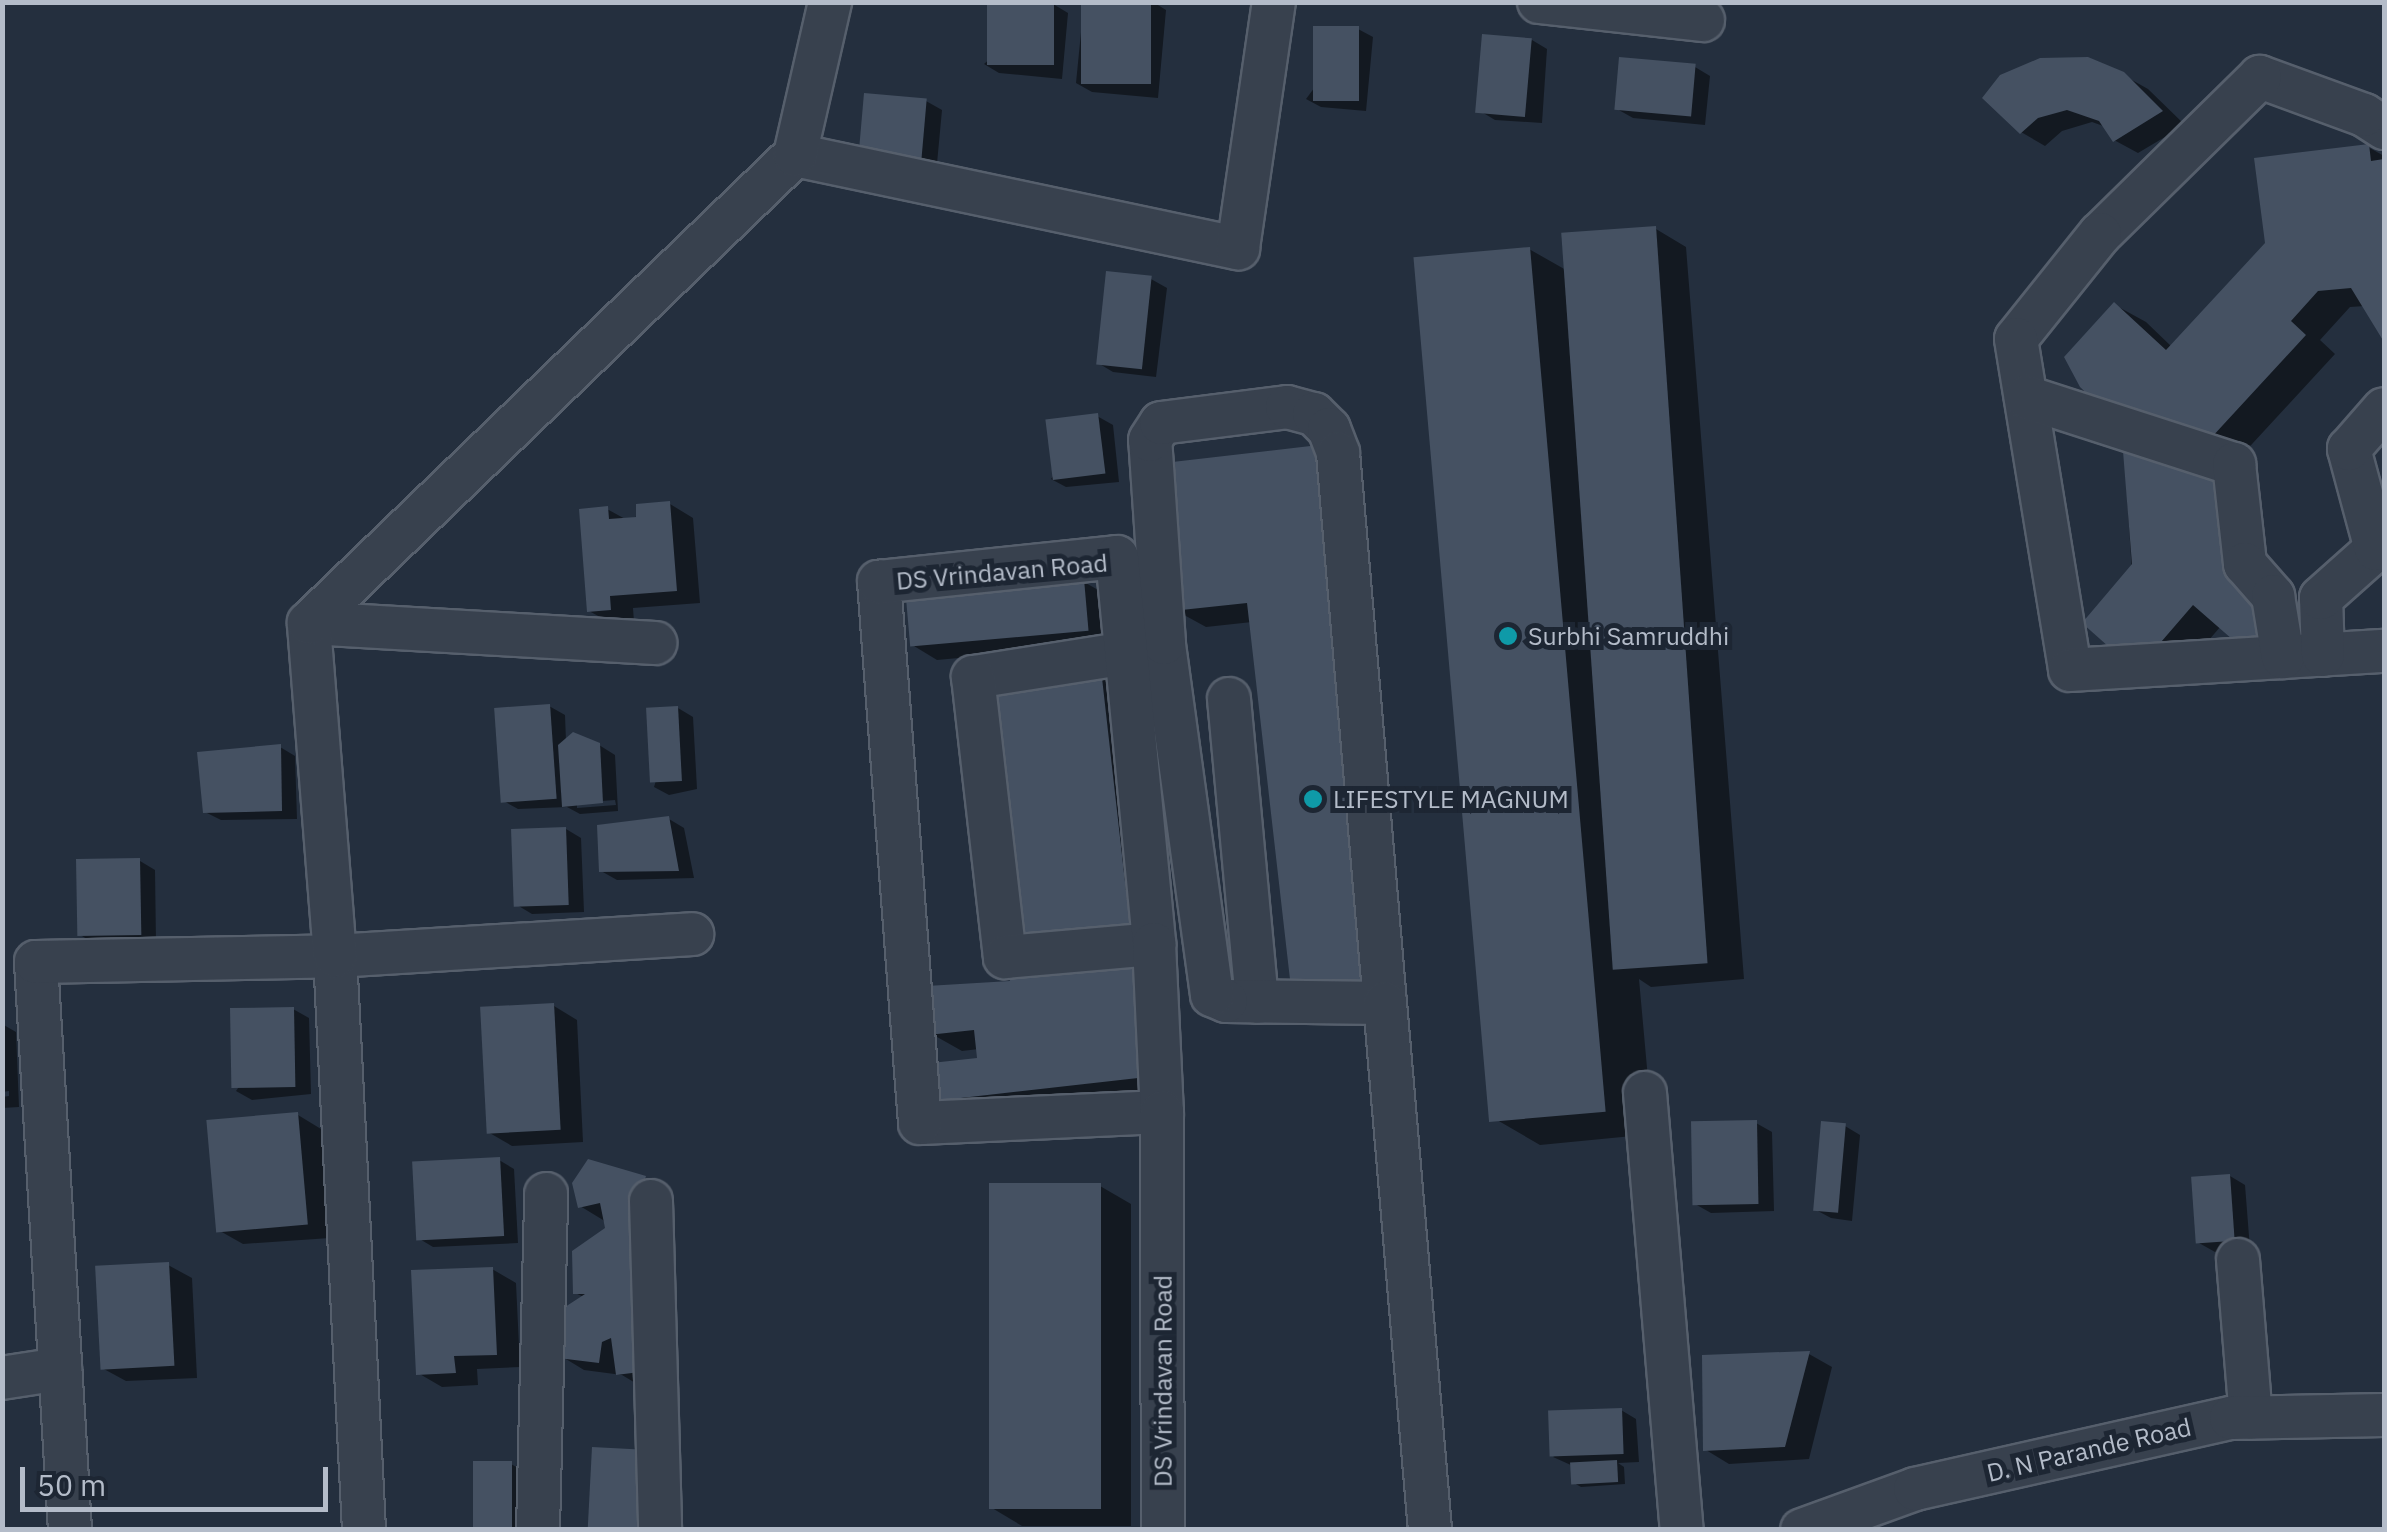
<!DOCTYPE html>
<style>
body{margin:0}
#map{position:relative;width:2387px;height:1532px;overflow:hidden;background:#242f3e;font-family:"IBM Plex Sans",sans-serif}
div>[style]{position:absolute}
.shadow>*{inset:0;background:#0007}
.building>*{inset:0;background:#455162;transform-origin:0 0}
.roads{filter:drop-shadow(2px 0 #565f6c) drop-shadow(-2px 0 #565f6c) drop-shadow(0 2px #565f6c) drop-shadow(0 -2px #565f6c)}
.minor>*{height:42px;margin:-21px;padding:0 21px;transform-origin:21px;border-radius:21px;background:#38414e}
.dots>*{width:28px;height:28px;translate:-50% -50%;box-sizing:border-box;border:5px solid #1d2633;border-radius:50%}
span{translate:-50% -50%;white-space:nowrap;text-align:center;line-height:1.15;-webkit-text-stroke:10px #1d2633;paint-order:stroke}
.street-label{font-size:25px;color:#b4bcc9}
.poi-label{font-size:25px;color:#b4bcc9}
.left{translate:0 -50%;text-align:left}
.frame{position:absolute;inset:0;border:5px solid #b4bcc9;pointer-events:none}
.scale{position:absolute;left:20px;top:1467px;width:308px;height:45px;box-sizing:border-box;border:5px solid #b4bcc9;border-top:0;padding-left:12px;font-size:30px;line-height:35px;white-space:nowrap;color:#b4bcc9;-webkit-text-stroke:8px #1d2633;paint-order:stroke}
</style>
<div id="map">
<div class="shadow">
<div style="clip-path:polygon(1084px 2px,1153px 2px,1166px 10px,1158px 98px,1092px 92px,1076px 83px)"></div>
<div style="clip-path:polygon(1053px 4px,1068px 13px,1062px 79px,999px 73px,984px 64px)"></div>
<div style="clip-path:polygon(1358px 29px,1373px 37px,1366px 111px,1321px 107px,1306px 99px)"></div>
<div style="clip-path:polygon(1532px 40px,1547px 49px,1542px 123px,1495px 120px,1480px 111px)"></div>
<div style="clip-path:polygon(1695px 67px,1710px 76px,1705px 125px,1633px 118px,1617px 109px)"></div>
<div style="clip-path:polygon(2123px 75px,2148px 89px,2185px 125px,2138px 153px,2114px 140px,2106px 127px,2092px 122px,2062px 131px,2045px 146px,2021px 132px,2001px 77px)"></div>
<div style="clip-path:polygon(926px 101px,942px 110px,936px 174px,876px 168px)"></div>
<div style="clip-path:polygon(2368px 147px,2384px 156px,2384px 338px,2365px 306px,2350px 307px,2320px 340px,2335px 354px,2241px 456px,2265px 583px,2316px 627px,2280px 669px,2221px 626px,2169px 686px,2138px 668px,2115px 305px,2146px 322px,2172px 347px)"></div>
<div style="clip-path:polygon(1656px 229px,1686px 247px,1744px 979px,1651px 987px,1639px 979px,1653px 1134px,1540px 1145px,1497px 1120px,1529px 249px,1566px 270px)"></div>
<div style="clip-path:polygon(1151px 279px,1167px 288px,1156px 377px,1113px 372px,1098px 363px)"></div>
<div style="clip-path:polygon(1097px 416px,1113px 425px,1119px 482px,1066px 487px,1051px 479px)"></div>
<div style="clip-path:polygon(1318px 447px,1252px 622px,1206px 627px,1175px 610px)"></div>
<div style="clip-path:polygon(670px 504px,693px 518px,700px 603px,633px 608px,634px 622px,613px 624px,589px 611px,607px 509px,627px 520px)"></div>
<div style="clip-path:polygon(1084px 582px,1107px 595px,1112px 644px,937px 660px,914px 646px)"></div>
<div style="clip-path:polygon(1101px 672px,1131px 690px,1177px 1093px,950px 1119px,919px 1101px,980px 1060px,979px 1049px,962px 1051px,930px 1033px,1013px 984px)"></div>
<div style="clip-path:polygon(evenodd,549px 706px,565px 715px,566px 741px,599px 745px,615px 755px,618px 811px,580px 814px,567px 807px,518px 809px,502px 800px,549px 706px,615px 800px,616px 805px,577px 808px,577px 803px,615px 800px)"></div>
<div style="clip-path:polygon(678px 708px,693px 717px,697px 789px,669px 795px,654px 787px)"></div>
<div style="clip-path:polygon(280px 747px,295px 756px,297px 819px,221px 820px,205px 812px)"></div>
<div style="clip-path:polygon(669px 819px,684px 828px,694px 878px,617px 880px,601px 871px)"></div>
<div style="clip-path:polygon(566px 829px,581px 838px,584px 912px,532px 914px,517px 905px)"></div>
<div style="clip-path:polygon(140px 861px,155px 870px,156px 943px,96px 944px,80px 935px)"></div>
<div style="clip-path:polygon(554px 1006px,577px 1020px,583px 1142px,512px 1146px,488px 1132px)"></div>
<div style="clip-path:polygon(293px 1009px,309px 1018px,311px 1094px,252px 1100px,236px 1091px)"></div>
<div style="clip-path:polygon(2px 1024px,16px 1032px,19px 1107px,2px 1108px,2px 1097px,9px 1096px,9px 1091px,2px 1092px)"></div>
<div style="clip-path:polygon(298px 1115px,321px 1129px,330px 1238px,243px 1244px,220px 1231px)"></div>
<div style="clip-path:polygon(1756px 1123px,1772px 1132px,1774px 1211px,1711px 1213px,1695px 1204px)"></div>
<div style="clip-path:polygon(1845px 1126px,1860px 1135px,1852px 1221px,1831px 1218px,1816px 1210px)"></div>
<div style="clip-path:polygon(499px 1160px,514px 1169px,518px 1243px,433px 1247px,418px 1238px)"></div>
<div style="clip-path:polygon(2230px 1176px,2245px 1185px,2250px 1249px,2215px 1252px,2199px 1243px)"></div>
<div style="clip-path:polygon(645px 1178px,668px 1192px,642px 1387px,622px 1375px,584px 1370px,561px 1356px,584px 1297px,575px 1293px,608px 1229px,603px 1220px,580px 1206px)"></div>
<div style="clip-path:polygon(1100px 1186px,1131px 1204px,1131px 1526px,1022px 1526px,992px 1508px)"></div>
<div style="clip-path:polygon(168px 1265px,192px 1278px,197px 1378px,126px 1381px,102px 1368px)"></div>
<div style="clip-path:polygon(492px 1269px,516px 1283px,520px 1367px,477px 1369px,478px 1385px,442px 1387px,418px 1373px)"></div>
<div style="clip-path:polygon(1809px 1354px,1832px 1367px,1809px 1459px,1729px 1464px,1706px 1450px)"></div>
<div style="clip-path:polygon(1621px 1410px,1636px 1419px,1639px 1462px,1618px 1463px,1624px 1467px,1625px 1484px,1581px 1487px,1574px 1483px,1573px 1466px,1553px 1457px)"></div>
<div style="clip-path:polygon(511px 1464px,527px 1473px,527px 1530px,476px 1530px)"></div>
</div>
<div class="building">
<div style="left:987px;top:2px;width:67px;height:63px"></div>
<div style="left:1081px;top:2px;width:70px;height:82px"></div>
<div style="left:1313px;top:26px;width:46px;height:75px"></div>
<div style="left:1482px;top:34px;width:50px;height:79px;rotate:5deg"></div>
<div style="left:1619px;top:57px;width:77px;height:53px;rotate:5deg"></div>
<div style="clip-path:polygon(2088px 57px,2124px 72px,2163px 111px,2113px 142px,2099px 121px,2067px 110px,2038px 118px,2020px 134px,1982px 98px,2000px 75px,2040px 58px)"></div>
<div style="left:864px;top:93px;width:63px;height:67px;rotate:5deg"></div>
<div style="clip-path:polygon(2369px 144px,2371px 161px,2384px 159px,2384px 342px,2351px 288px,2318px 291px,2291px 321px,2306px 335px,2211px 438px,2287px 608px,2248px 653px,2193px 605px,2136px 671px,2082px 623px,2132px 564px,2121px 426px,2080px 387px,2064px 357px,2114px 302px,2166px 350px,2265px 243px,2254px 158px)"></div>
<div style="left:1656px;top:226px;width:739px;height:95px;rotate:86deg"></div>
<div style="left:1530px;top:247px;width:868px;height:117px;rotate:85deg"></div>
<div style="left:1106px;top:271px;width:46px;height:94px;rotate:6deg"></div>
<div style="left:1098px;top:413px;width:61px;height:53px;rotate:83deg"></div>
<div style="clip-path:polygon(1319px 445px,1376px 988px,1292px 997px,1247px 603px,1172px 611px,1155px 464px)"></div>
<div style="clip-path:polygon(670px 501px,677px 591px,610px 596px,611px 610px,587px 612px,579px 509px,608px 506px,609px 519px,636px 517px,636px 504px)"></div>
<div style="left:1084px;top:579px;width:52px;height:179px;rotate:85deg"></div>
<div style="clip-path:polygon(1101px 669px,1147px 1077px,917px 1103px,913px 1065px,977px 1058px,974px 1030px,928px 1035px,910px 987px,1010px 981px,966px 704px,1005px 680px)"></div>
<div style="left:550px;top:704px;width:95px;height:56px;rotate:86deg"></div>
<div style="left:678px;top:706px;width:75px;height:32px;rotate:87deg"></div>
<div style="clip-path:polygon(573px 732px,600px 743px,603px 803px,562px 807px,558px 745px)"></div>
<div style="clip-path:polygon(281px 744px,282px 811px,203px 813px,197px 752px)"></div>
<div style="clip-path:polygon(669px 816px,679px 871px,599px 872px,597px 825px)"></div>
<div style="left:566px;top:827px;width:78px;height:55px;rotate:88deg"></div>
<div style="left:140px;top:858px;width:77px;height:64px;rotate:89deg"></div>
<div style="left:554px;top:1003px;width:127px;height:74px;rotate:87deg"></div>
<div style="left:294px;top:1007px;width:80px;height:64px;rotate:89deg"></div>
<div style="left:298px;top:1112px;width:113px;height:92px;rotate:85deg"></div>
<div style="left:1757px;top:1120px;width:84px;height:66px;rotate:89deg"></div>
<div style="left:1821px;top:1121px;width:25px;height:90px;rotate:5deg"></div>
<div style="left:500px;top:1157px;width:79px;height:88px;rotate:87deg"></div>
<div style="clip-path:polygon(588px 1159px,646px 1176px,639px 1199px,648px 1371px,616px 1375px,611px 1338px,602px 1342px,599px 1363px,558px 1358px,565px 1307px,585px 1294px,573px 1294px,572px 1251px,605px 1228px,600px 1203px,578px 1208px,572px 1183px)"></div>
<div style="left:2230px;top:1174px;width:67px;height:39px;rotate:86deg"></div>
<div style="left:989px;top:1183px;width:112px;height:326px"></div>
<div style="left:169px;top:1262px;width:104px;height:74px;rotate:87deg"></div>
<div style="clip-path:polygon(493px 1267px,497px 1355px,454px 1356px,456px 1373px,416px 1375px,411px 1270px)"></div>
<div style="clip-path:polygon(1810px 1351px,1785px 1447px,1703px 1451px,1702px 1355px)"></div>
<div style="left:1622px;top:1408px;width:46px;height:74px;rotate:88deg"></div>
<div style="left:592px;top:1447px;width:57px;height:83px;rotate:3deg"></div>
<div style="left:1617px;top:1460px;width:22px;height:47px;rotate:87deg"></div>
<div style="left:512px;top:1461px;width:69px;height:39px;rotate:90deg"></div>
</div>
<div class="roads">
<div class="minor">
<div style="left:1539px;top:2px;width:165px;rotate:6.3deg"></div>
<div style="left:2384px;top:128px;width:24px;rotate:-147deg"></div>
<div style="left:2364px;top:115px;width:111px;rotate:-159.9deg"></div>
<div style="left:2260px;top:77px;width:224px;rotate:135.5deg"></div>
<div style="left:2100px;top:234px;width:134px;rotate:128.7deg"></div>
<div style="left:2016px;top:339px;width:335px;rotate:80.7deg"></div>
<div style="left:2070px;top:670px;width:315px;rotate:-3.5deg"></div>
<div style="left:795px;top:155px;width:453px;rotate:11.9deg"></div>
<div style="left:1238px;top:248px;width:249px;rotate:-81.7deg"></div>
<div style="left:2026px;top:397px;width:219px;rotate:17.9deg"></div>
<div style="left:2234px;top:464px;width:101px;rotate:83.7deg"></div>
<div style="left:2245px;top:564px;width:43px;rotate:48.8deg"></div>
<div style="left:2273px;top:596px;width:62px;rotate:80.7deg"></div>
<div style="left:309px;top:623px;width:347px;rotate:3.3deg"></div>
<div style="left:1127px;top:653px;width:156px;rotate:171.1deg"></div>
<div style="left:973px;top:677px;width:282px;rotate:83.5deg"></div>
<div style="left:1005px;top:957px;width:150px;rotate:-5deg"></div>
<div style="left:2323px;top:655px;width:57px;rotate:-92deg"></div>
<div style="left:2321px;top:598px;width:74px;rotate:-41.7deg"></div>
<div style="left:2376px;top:549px;width:104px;rotate:-105.1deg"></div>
<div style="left:2349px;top:449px;width:53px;rotate:-48.8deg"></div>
<div style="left:1229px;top:699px;width:304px;rotate:84.7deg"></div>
<div style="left:1385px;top:1003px;width:159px;rotate:-179.3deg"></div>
<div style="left:1226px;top:1001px;width:15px;rotate:-157deg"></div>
<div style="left:1212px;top:995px;width:355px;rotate:-97.8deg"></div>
<div style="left:1164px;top:643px;width:203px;rotate:-93.9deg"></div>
<div style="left:1150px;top:440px;width:20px;rotate:-57deg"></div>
<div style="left:1161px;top:423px;width:127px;rotate:-7.2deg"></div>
<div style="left:1287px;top:407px;width:28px;rotate:15deg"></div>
<div style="left:1314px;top:414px;width:21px;rotate:45deg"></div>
<div style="left:1329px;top:429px;width:26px;rotate:69deg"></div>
<div style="left:1338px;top:453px;width:552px;rotate:85.12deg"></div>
<div style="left:1385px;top:1003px;width:529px;rotate:85.12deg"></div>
<div style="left:1645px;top:1093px;width:439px;rotate:85.2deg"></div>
<div style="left:1162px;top:1112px;width:242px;rotate:177.4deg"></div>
<div style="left:920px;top:1123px;width:543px;rotate:-94.33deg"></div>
<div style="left:879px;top:582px;width:239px;rotate:-6deg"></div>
<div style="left:1117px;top:557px;width:389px;rotate:84.5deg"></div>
<div style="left:1154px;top:944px;width:168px;rotate:87.3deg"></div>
<div style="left:1162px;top:1112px;width:418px;rotate:89.9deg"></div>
<div style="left:651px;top:1201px;width:329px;rotate:88.4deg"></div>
<div style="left:2238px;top:1260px;width:158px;rotate:85.3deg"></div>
<div style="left:2px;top:1378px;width:59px;rotate:-8.8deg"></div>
<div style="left:70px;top:1530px;width:569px;rotate:-93.43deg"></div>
<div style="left:36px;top:962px;width:299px;rotate:-1.1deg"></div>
<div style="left:335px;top:956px;width:358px;rotate:-3.5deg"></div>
<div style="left:364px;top:1530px;width:575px;rotate:-92.89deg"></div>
<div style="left:335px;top:956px;width:334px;rotate:-94.5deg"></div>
<div style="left:309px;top:623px;width:675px;rotate:-43.92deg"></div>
<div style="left:795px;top:155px;width:157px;rotate:-77.1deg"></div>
<div style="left:538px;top:1530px;width:336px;rotate:-88.6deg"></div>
<div style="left:1802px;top:1530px;width:120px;rotate:-19.9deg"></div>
<div style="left:1915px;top:1489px;width:324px;rotate:-12.7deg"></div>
<div style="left:2231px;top:1418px;width:153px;rotate:-1.1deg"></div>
</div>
</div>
<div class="dots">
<div style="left:1508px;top:636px;background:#0f9aa8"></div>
<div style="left:1313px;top:799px;background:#0f9aa8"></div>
</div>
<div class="street-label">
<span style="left:1002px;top:572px;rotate:-5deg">DS Vrindavan Road</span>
<span style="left:1163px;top:1381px;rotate:-90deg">DS Vrindavan Road</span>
<span style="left:2089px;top:1450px;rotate:-13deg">D. N Parande Road</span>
</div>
<div class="poi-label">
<span class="left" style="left:1528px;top:636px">Surbhi Samruddhi</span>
<span class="left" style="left:1333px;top:799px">LIFESTYLE MAGNUM</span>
</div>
<div class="frame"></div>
<div class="scale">50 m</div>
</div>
